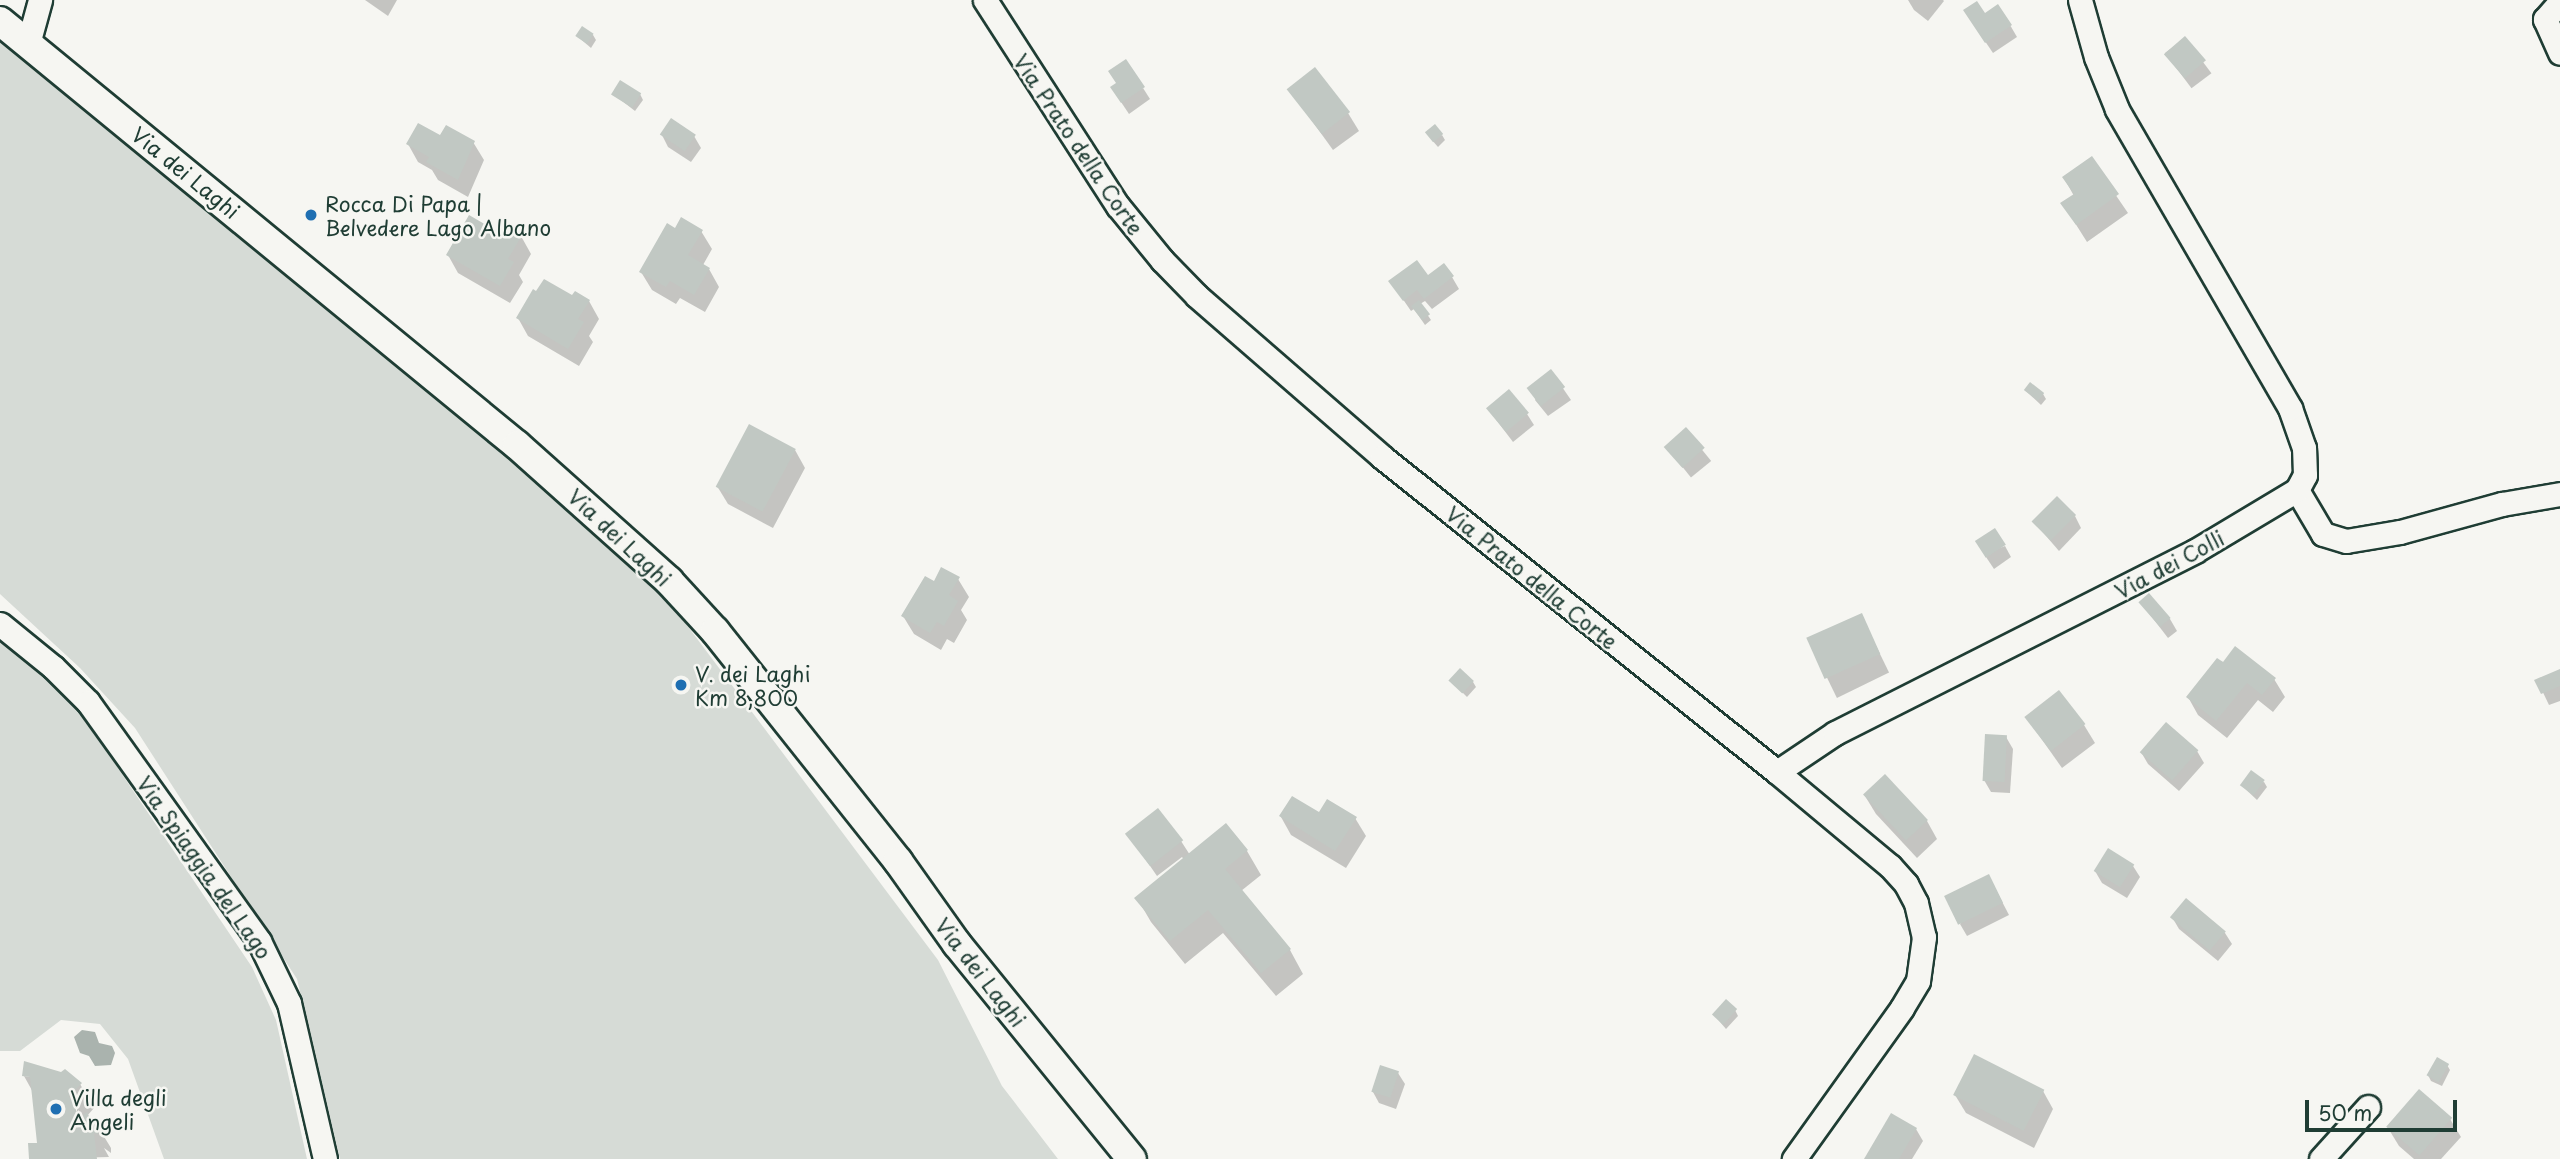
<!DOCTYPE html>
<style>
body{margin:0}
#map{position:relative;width:2560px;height:1159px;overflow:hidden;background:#f6f6f2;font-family:"Playpen Sans",sans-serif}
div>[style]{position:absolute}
.green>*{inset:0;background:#d6dbd6}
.water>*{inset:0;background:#aab3ae}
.shadow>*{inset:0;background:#0003;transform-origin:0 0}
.building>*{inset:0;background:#c1c8c3;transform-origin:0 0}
.roads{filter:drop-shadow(2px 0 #1f3d34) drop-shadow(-2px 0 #1f3d34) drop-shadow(0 2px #1f3d34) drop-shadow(0 -2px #1f3d34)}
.minor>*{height:23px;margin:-11.5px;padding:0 11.5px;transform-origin:11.5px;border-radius:11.5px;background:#f6f6f2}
.major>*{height:28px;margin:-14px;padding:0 14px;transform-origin:14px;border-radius:14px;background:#f6f6f2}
.dots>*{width:19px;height:19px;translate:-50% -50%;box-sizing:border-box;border:4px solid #f6f6f2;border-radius:50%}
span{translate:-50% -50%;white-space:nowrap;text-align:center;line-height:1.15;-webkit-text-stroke:5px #f6f6f2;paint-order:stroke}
.street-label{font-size:21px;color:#1f3d34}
.poi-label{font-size:21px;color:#1f3d34}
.left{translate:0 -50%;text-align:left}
.scale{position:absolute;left:2305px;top:1100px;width:152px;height:32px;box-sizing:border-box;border:4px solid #1f3d34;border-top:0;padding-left:9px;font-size:21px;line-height:24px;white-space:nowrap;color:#1f3d34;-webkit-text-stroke:5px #f6f6f2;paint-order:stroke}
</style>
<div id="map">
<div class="green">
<div style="clip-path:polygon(0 39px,393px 355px,591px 524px,662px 592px,938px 960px,1002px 1086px,1058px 1159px,340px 1159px,297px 979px,135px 728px,80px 668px,0 594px)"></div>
<div style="clip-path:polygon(0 635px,74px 703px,252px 967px,276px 1020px,307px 1159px,164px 1159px,128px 1059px,100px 1024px,61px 1020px,20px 1051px,0 1051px)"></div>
</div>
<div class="water">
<div style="clip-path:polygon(82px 1030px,95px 1032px,99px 1043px,112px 1046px,115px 1053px,111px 1065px,95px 1066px,89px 1056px,80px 1053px,74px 1037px)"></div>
</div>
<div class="shadow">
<div style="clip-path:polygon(365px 0,397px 0,388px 16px)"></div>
<div style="clip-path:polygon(1908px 0,1943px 0,1944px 1px,1928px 21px,1914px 10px)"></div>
<div style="clip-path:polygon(1985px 15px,2010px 25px,2017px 37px,1993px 53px,1972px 22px)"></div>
<div style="clip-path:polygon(593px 35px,596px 40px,591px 48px,577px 36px)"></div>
<div style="left:2185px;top:38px;width:44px;height:25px;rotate:53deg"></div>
<div style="clip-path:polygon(1143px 88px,1150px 99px,1129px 114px,1119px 99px)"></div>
<div style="clip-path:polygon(1289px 89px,1348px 113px,1359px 131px,1333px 150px)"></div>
<div style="clip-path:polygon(613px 94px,640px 94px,643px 100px,635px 111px)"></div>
<div style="clip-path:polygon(662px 135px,694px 136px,701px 148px,691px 162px,668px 147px)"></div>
<div style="clip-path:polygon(1442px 135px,1445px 140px,1438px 147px,1431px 139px)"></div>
<div style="clip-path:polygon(440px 138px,473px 142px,484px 160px,468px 197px,438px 180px,432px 170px,418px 162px,408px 144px)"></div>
<div style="clip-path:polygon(2091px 159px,2128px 213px,2087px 242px,2063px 204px,2074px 196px,2064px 178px)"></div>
<div style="clip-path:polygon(676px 231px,701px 231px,712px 249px,703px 265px,709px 269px,719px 287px,705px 312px,680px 298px,676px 304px,652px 290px,641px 272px)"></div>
<div style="clip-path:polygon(501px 235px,521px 236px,531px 254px,519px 275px,523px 282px,510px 303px,458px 273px,448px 255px)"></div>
<div style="clip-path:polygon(1428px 277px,1452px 277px,1459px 289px,1432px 309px,1425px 301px,1420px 304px,1431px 320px,1425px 325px,1414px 309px,1411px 311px,1391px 282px)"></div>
<div style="clip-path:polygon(573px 298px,589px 301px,599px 319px,589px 336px,593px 342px,579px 366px,528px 336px,518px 318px)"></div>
<div style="clip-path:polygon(1551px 371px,1571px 400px,1548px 416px,1535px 400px)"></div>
<div style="clip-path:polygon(2026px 391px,2043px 394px,2046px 399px,2041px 405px)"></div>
<div style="clip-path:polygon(1488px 409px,1527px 414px,1534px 425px,1513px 442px)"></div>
<div style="left:1686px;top:430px;width:40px;height:26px;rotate:51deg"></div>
<div style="clip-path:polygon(795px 450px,805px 468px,773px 528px,728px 504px,717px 486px)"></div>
<div style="clip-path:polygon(2075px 516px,2081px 528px,2059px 551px,2034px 522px)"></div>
<div style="clip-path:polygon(2005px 546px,2011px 557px,1994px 569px,1984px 554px)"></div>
<div style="clip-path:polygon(958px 579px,969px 597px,961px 610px,967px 620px,954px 643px,947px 639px,941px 650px,914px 634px,903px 616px,934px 583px)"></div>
<div style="clip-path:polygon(2141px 603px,2170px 619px,2177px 631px,2168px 638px)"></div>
<div style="left:1861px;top:615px;width:64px;height:58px;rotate:64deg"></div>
<div style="clip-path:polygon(2217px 660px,2274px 679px,2285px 697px,2273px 712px,2258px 700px,2227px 738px,2198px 715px,2188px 697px)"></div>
<div style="clip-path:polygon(2560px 670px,2560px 701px,2549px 705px,2537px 680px)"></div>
<div style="clip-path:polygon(1451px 681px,1473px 682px,1476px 687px,1467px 697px)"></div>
<div style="clip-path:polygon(2026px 717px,2084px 725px,2095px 743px,2062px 768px)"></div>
<div style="clip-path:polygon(2166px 724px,2197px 751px,2204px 763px,2179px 791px,2148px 764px,2141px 752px)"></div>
<div style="clip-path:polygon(2006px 737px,2013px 749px,2010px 793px,1991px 792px,1984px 780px)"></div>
<div style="clip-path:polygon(2264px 782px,2267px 787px,2257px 800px,2241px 785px)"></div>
<div style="clip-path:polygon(1865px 796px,1927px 821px,1937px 839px,1917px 858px,1876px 814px)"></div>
<div style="clip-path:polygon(1320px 815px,1355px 818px,1366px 836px,1346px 868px,1291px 835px,1281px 817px)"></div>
<div style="clip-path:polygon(1225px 825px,1247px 851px,1261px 875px,1241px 891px,1290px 950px,1303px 974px,1276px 996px,1223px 933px,1185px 964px,1151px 922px,1137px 898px,1184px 860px,1182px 857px,1157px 876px,1128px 834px,1181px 841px,1190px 855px)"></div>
<div style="clip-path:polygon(2133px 866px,2140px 877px,2127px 898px,2102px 883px,2095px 871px)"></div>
<div style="clip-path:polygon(1995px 888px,2009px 915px,1967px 936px,1960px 924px)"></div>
<div style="clip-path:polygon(2172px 917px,2225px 933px,2232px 944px,2218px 961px,2179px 929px)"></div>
<div style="clip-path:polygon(1735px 1010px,1738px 1016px,1726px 1029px,1714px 1015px)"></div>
<div style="clip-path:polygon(2447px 1065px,2450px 1070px,2442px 1086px,2431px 1081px,2428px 1075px)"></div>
<div style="clip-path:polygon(1398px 1073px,1405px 1084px,1396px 1109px,1379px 1103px,1373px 1092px)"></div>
<div style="clip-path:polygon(24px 1076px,80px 1084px,94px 1108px,87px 1116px,93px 1127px,97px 1125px,111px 1148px,111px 1153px,104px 1148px,109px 1157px,31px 1159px,39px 1145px,34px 1094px)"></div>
<div style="clip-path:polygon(2043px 1091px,2053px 1109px,2034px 1148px,1966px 1113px,1955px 1095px)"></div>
<div style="clip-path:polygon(2450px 1119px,2461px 1137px,2441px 1159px,2414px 1159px,2399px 1146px,2388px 1128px)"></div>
<div style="clip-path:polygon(1916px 1129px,1923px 1141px,1912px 1159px,1866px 1159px)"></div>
</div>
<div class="building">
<div style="clip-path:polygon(1977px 1px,1985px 13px,1998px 4px,2012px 25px,1985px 43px,1963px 10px)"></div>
<div style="left:582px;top:26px;width:14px;height:12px;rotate:34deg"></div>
<div style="left:2185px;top:36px;width:32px;height:28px;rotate:49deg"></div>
<div style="clip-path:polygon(1126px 59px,1145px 87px,1121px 103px,1110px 87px,1116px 83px,1108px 71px)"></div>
<div style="left:1315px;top:67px;width:57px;height:36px;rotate:52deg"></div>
<div style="left:620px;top:80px;width:25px;height:17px;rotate:32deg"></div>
<div style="left:671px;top:118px;width:30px;height:20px;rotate:34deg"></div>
<div style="clip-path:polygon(418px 123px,440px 135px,446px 125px,475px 141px,458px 180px,426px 162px,429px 157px,406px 144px)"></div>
<div style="left:1435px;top:124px;width:13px;height:13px;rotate:51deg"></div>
<div style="clip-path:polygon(2092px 156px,2119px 194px,2076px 225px,2060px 203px,2074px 194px,2062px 177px)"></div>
<div style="clip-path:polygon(469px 215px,500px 233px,505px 225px,522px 235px,508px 259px,514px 262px,500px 286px,446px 255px)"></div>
<div style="clip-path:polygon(681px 217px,703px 230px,688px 255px,710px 268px,694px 295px,670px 281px,666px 287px,639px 272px,667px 223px,675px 228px)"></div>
<div style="clip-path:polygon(1417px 260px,1428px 275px,1444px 263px,1454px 276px,1424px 299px,1417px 290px,1403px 301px,1388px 281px)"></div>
<div style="clip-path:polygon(544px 279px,572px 295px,575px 291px,590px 300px,578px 319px,584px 322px,568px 349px,516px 318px,533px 289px,536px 291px)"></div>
<div style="left:1419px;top:300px;width:18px;height:10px;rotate:52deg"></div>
<div style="left:1551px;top:369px;width:23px;height:31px;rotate:52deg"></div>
<div style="left:2030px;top:382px;width:18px;height:10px;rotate:38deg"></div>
<div style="left:1509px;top:389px;width:31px;height:30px;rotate:50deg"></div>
<div style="left:749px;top:424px;width:53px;height:71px;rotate:28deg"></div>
<div style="left:1686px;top:427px;width:28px;height:30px;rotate:48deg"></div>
<div style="left:2057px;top:496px;width:27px;height:36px;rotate:45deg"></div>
<div style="left:1995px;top:528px;width:20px;height:24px;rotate:57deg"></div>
<div style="clip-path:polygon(941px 567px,960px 577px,949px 595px,958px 601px,944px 626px,937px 622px,930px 633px,901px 616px,925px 576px,934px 581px)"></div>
<div style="left:2149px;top:593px;width:33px;height:14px;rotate:49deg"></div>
<div style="left:1862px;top:613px;width:45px;height:61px;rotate:66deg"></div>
<div style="clip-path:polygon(2235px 646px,2276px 678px,2262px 695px,2247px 683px,2216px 721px,2186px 697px,2217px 658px,2223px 662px)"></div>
<div style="left:1460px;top:668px;width:19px;height:17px;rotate:43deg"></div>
<div style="clip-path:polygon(2560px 669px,2560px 686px,2541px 694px,2534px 680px)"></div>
<div style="left:2059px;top:690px;width:43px;height:44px;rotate:52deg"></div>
<div style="left:2166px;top:722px;width:43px;height:40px;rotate:41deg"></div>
<div style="left:1985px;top:734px;width:22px;height:47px;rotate:3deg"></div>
<div style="left:2251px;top:770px;width:17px;height:19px;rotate:36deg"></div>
<div style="left:1885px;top:774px;width:63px;height:30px;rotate:47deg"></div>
<div style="clip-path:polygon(1292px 796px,1319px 812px,1327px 799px,1357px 817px,1335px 851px,1279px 816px)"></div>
<div style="left:1158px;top:808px;width:41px;height:42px;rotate:52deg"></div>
<div style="clip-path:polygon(1226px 823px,1248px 850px,1225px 869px,1291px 949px,1261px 973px,1208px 910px,1170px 941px,1134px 898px)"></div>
<div style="left:2108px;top:848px;width:31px;height:27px;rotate:32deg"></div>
<div style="left:1989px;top:874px;width:32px;height:50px;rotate:64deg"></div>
<div style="left:2186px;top:898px;width:52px;height:25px;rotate:40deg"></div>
<div style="left:1726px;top:999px;width:15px;height:21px;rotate:42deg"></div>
<div style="left:1974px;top:1054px;width:79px;height:46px;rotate:27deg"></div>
<div style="left:2437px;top:1057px;width:14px;height:21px;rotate:30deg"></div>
<div style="clip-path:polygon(24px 1061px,61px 1072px,65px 1069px,82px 1083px,69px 1096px,81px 1117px,87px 1112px,93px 1125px,98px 1122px,98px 1134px,94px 1133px,97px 1159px,29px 1159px,28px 1143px,37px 1143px,30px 1077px,22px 1076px)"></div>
<div style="left:1380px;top:1065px;width:20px;height:28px;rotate:18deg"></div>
<div style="left:2419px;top:1089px;width:44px;height:50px;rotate:41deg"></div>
<div style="clip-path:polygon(1891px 1113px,1917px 1128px,1899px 1159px,1864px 1159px)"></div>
</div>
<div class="roads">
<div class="minor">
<div style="left:985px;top:0;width:245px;rotate:57.2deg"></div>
<div style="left:1118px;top:206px;width:70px;rotate:50.8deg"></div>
<div style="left:1162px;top:260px;width:50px;rotate:45.8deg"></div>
<div style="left:1197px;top:296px;width:245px;rotate:41deg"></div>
<div style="left:1382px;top:457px;width:505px;rotate:38.57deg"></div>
<div style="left:1777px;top:772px;width:147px;rotate:39.8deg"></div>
<div style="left:1890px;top:866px;width:24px;rotate:48deg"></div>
<div style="left:1906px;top:884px;width:21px;rotate:62deg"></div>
<div style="left:1916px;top:903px;width:35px;rotate:77deg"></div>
<div style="left:1924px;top:937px;width:44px;rotate:97.8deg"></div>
<div style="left:1918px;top:981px;width:31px;rotate:121deg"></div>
<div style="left:1902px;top:1008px;width:186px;rotate:125.6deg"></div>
<div style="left:2560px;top:2px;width:23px;rotate:131deg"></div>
<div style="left:2545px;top:19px;width:37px;rotate:66deg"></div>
<div style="left:28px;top:44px;width:46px;rotate:-74.7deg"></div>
<div style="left:2297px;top:490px;width:51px;rotate:59.4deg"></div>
<div style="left:2323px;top:534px;width:24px;rotate:17deg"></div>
<div style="left:2346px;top:541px;width:55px;rotate:-9.5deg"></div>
<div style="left:2400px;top:532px;width:106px;rotate:-15.4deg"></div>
<div style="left:2502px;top:504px;width:59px;rotate:-9.8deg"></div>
<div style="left:0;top:624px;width:68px;rotate:39.1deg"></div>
<div style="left:53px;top:667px;width:49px;rotate:45deg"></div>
<div style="left:88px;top:702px;width:294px;rotate:54.4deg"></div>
<div style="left:259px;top:941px;width:69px;rotate:64.2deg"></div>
<div style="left:289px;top:1003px;width:160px;rotate:77deg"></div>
<div style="left:1777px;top:772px;width:70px;rotate:-33.9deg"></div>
<div style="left:1835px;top:733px;width:403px;rotate:-26.8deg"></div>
<div style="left:2195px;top:551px;width:119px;rotate:-30.9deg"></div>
<div style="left:2297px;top:490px;width:17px;rotate:-62deg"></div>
<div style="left:2305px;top:475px;width:27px;rotate:-92deg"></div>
<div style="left:2304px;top:448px;width:42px;rotate:-109.3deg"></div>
<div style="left:2290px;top:408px;width:345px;rotate:-120.1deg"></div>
<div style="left:2117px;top:109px;width:56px;rotate:-112deg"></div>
<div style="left:2096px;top:57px;width:59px;rotate:-105.7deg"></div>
<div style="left:2321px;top:1159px;width:70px;rotate:-47.9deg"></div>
</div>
<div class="major">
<div style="left:0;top:21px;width:669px;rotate:39.36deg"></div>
<div style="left:517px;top:445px;width:204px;rotate:41.8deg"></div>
<div style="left:669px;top:581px;width:68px;rotate:47.4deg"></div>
<div style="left:715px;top:631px;width:294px;rotate:51.5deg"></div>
<div style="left:898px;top:861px;width:102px;rotate:54.6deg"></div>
<div style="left:957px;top:944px;width:277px;rotate:50.9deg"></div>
</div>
</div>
<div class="dots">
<div style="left:311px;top:215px;background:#1f6fb2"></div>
<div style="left:681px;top:685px;background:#1f6fb2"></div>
<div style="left:56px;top:1109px;background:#1f6fb2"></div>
</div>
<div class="street-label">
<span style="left:1079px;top:144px;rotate:56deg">Via Prato della Corte</span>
<span style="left:186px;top:172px;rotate:39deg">Via dei Laghi</span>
<span style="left:620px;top:537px;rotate:43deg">Via dei Laghi</span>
<span style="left:2169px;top:564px;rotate:-28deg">Via dei Colli</span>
<span style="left:1532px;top:577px;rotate:39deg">Via Prato della Corte</span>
<span style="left:205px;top:867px;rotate:55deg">Via Spiaggia del Lago</span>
<span style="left:981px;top:972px;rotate:52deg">Via dei Laghi</span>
</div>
<div class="poi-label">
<span class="left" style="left:325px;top:215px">Rocca Di Papa |<br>Belvedere Lago Albano</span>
<span class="left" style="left:695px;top:685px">V. dei Laghi<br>Km 8,800</span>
<span class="left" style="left:70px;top:1109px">Villa degli<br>Angeli</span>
</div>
<div class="scale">50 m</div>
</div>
